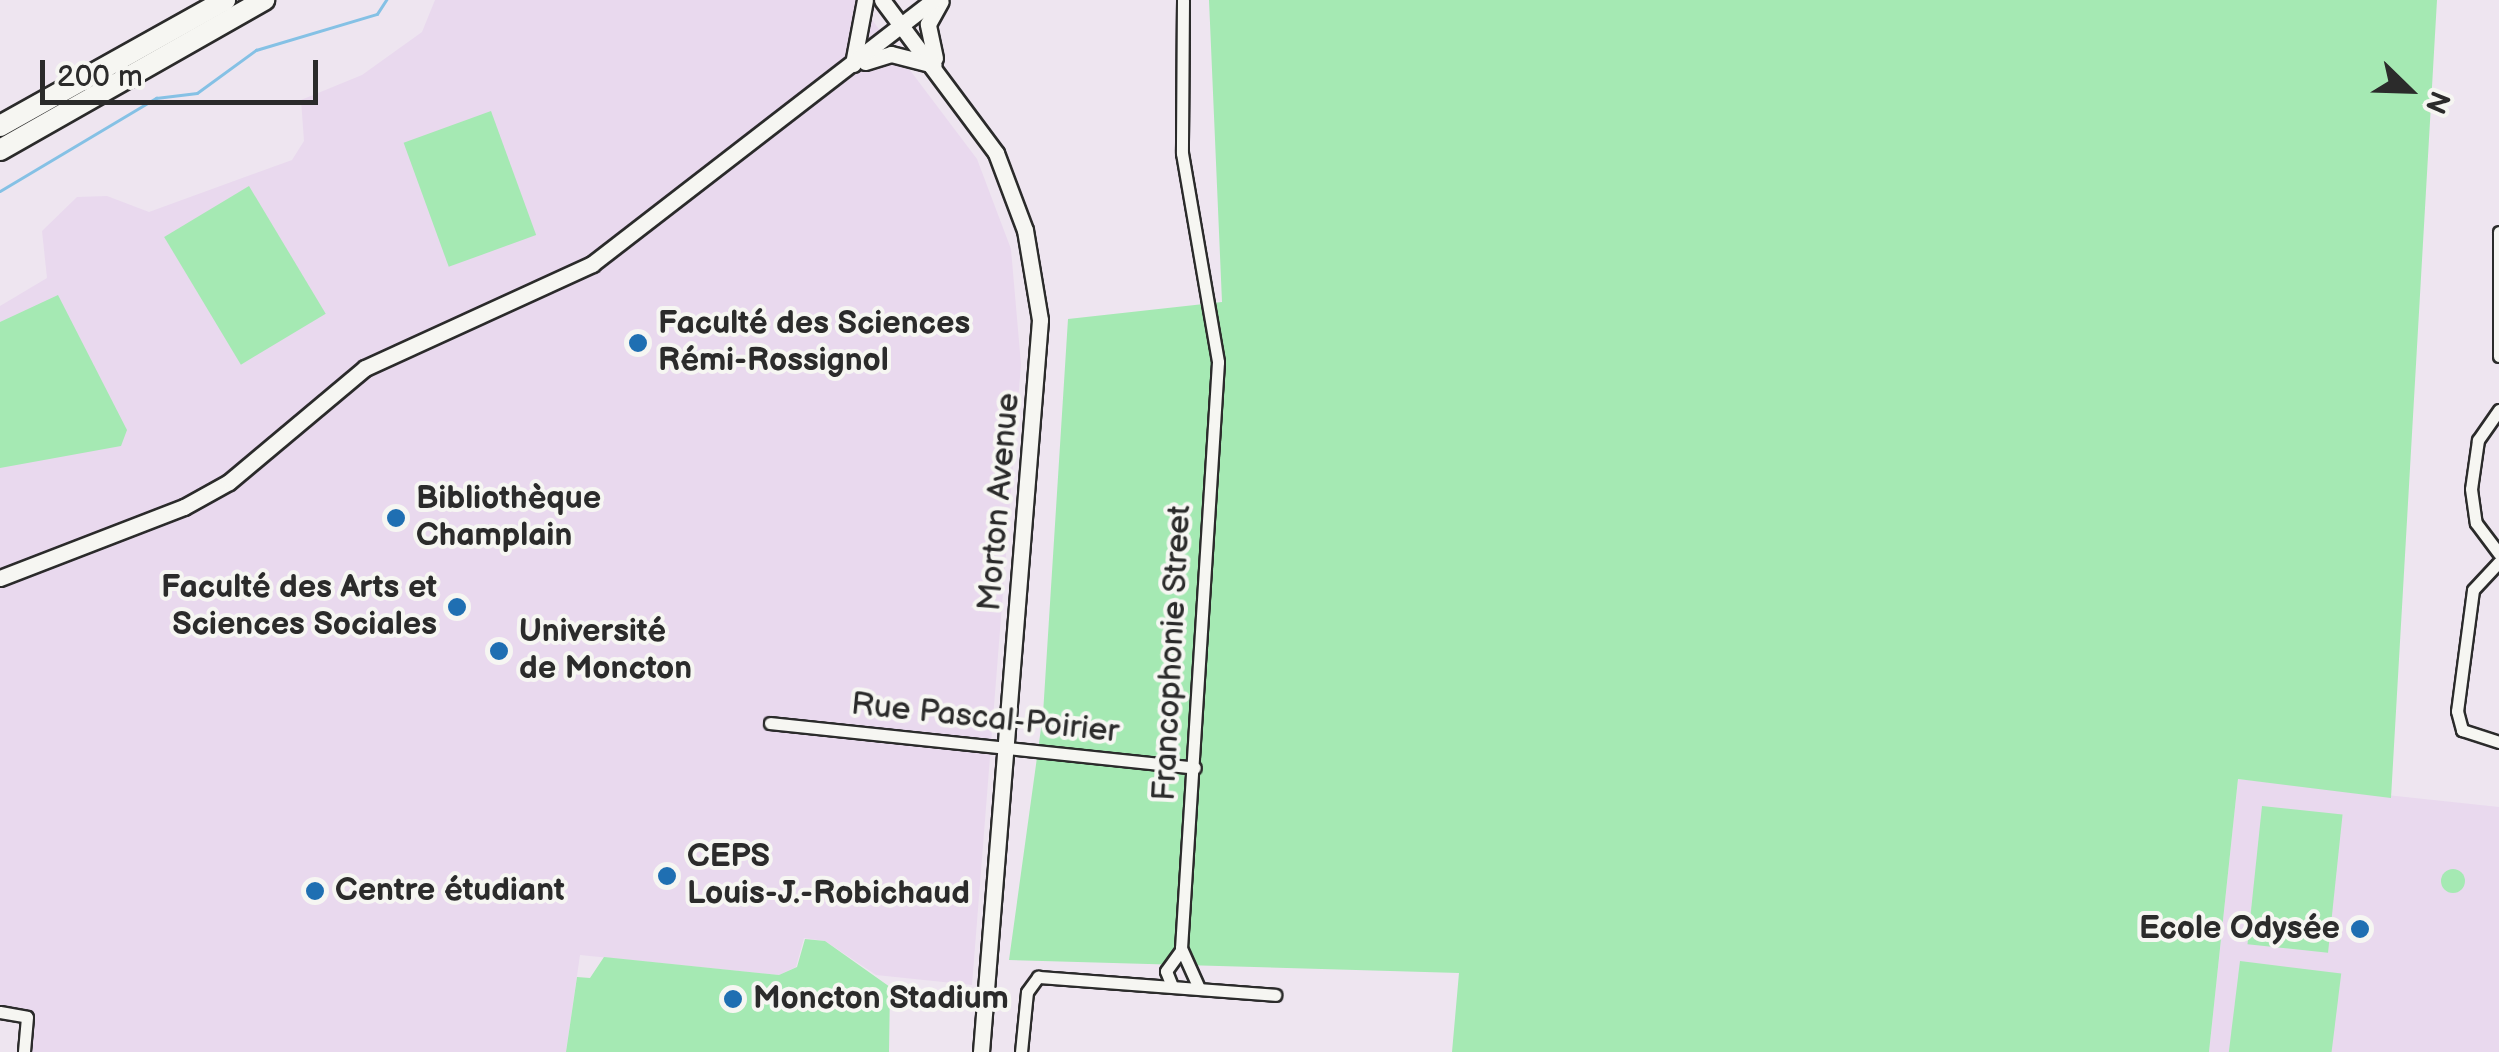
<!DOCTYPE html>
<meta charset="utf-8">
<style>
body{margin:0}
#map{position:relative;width:2499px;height:1052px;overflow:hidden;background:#eee5f0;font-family:"Balsamiq Sans",sans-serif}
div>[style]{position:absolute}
.built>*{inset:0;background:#e9d9ee}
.green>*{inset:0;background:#a5e9b3;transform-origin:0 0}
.round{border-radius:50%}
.stream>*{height:2.5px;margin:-1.25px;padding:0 1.25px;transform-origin:1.25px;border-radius:1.25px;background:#85c1e5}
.roads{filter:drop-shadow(2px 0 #2b2b2b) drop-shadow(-2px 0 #2b2b2b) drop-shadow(0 2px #2b2b2b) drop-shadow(0 -2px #2b2b2b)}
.street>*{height:11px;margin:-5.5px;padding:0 5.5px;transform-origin:5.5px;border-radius:5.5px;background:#f6f6f2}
.secondary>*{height:15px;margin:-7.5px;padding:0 7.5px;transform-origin:7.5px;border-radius:7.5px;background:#f6f6f2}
.highway>*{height:20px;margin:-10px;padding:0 10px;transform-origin:10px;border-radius:10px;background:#f6f6f2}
.dots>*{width:28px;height:28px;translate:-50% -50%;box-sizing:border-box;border:5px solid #f6f6f2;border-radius:50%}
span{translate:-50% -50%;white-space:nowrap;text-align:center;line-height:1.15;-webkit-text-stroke:8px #f6f6f2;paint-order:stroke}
.poi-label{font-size:32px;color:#2b2b2b;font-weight:700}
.left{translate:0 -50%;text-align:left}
.right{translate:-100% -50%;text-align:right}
.street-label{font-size:32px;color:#2b2b2b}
.north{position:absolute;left:2359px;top:40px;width:100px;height:100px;-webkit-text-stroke:8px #f6f6f2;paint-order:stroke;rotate:113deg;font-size:28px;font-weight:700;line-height:40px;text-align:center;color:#2b2b2b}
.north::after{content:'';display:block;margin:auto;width:35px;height:45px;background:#2b2b2b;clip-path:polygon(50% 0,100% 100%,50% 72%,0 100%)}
.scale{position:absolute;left:40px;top:60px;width:278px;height:45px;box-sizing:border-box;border:5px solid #2b2b2b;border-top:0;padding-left:12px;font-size:30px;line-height:35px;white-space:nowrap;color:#2b2b2b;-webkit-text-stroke:8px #f6f6f2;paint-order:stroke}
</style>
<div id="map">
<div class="built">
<div style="clip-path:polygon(435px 0,857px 0,977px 159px,1011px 249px,1021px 364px,972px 985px,876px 975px,825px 941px,804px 938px,796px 967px,779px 975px,580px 955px,566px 1052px,32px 1052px,30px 1011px,0 1005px,0 306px,47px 278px,42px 231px,77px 197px,107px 196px,149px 212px,292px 160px,304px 141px,301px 100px,362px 75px,422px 32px)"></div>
<div style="clip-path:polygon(2238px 779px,2499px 807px,2499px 1052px,2209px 1052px)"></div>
</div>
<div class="green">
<div style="clip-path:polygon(1209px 0,2437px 0,2391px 798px,2238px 779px,2209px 1052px,1452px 1052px,1459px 973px,1009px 960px,1043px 714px,1068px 319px,1222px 302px)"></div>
<div style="left:491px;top:111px;width:132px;height:93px;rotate:70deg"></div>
<div style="left:249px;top:186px;width:149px;height:99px;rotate:59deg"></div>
<div style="clip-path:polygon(58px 295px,127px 430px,121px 446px,0 468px,0 322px)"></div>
<div style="left:2262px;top:806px;width:81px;height:139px;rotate:6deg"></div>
<div class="round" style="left:2441px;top:869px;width:24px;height:24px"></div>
<div style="clip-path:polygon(805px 939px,825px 941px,890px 987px,889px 1052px,566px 1052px,577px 977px,590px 978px,604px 957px,779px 975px,797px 967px)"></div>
<div style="left:2240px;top:961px;width:102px;height:92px;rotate:7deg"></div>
</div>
<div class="stream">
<div style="left:0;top:191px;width:182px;rotate:-30.8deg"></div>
<div style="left:156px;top:98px;width:41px;rotate:-7deg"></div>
<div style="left:197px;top:93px;width:73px;rotate:-36.1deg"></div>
<div style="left:256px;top:50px;width:126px;rotate:-16.6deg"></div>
<div style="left:377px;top:14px;width:17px;rotate:-57deg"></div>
</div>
<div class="roads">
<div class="street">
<div style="left:1183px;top:0;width:153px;rotate:90.4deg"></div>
<div style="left:1182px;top:153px;width:212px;rotate:80.2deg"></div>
<div style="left:1218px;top:362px;width:587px;rotate:93.61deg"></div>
<div style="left:1181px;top:948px;width:42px;rotate:65.9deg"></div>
<div style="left:2499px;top:232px;width:124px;rotate:90deg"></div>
<div style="left:2499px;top:410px;width:37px;rotate:125deg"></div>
<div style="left:2478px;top:440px;width:49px;rotate:98.1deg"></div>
<div style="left:2471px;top:489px;width:34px;rotate:82deg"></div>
<div style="left:2476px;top:523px;width:38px;rotate:53deg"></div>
<div style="left:2499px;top:562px;width:38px;rotate:133deg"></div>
<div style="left:2473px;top:590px;width:122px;rotate:97.5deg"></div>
<div style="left:2457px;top:711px;width:20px;rotate:75deg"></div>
<div style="left:2462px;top:730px;width:39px;rotate:18deg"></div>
<div style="left:770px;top:723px;width:427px;rotate:6deg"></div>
<div style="left:1172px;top:986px;width:16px;rotate:-112deg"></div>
<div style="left:1166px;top:971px;width:24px;rotate:-54deg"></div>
<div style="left:0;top:1012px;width:27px;rotate:10deg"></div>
<div style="left:27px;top:1017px;width:35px;rotate:95deg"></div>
<div style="left:1021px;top:1052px;width:60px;rotate:-84.3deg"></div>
<div style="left:1027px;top:992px;width:19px;rotate:-54deg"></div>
<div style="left:1038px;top:977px;width:238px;rotate:4.3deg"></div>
</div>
<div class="secondary">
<div style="left:882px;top:0;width:191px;rotate:53.3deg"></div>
<div style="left:996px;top:153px;width:82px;rotate:69.4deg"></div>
<div style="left:1025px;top:230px;width:91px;rotate:80.5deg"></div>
<div style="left:1040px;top:320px;width:734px;rotate:94.61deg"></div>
<div style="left:935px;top:58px;width:35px;rotate:-102deg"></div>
<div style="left:928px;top:24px;width:26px;rotate:-61deg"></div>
<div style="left:865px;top:62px;width:27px;rotate:-17deg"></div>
<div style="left:891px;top:54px;width:44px;rotate:14.3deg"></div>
<div style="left:853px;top:64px;width:65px;rotate:-79.4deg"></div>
<div style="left:0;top:578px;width:197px;rotate:-21.1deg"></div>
<div style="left:184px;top:507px;width:51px;rotate:-29.1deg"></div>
<div style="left:229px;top:482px;width:177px;rotate:-40deg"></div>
<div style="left:365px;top:368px;width:250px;rotate:-24.6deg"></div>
<div style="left:592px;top:264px;width:431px;rotate:-37.7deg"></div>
</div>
<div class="highway">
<div style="left:0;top:126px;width:258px;rotate:-29.2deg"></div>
<div style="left:0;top:150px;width:304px;rotate:-29.6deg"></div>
</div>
</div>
<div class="dots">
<div style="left:638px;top:343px;background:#1f6fb2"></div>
<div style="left:396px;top:518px;background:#1f6fb2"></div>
<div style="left:457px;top:607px;background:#1f6fb2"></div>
<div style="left:499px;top:651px;background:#1f6fb2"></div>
<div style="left:667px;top:876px;background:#1f6fb2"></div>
<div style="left:315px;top:891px;background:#1f6fb2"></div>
<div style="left:2360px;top:929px;background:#1f6fb2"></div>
<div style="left:733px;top:999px;background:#1f6fb2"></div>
</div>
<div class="poi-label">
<span class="left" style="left:658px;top:343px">Faculté des Sciences<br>Rémi-Rossignol</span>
<span class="left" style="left:416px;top:518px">Bibliothèque<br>Champlain</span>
<span class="right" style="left:437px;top:607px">Faculté des Arts et<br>Sciences Sociales</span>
<span class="left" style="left:519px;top:651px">Université<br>de Moncton</span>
<span class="left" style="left:687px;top:876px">CEPS<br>Louis-J.-Robichaud</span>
<span class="left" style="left:335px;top:891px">Centre étudiant</span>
<span class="right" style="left:2340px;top:929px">Ecole Odysée</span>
<span class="left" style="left:753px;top:999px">Moncton Stadium</span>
</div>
<div class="street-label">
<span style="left:1000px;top:502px;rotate:-85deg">Morton Avenue</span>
<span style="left:1173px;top:653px;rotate:-87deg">Francophonie Street</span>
<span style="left:985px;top:719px;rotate:6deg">Rue Pascal-Poirier</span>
</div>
<div class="north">N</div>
<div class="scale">200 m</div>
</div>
